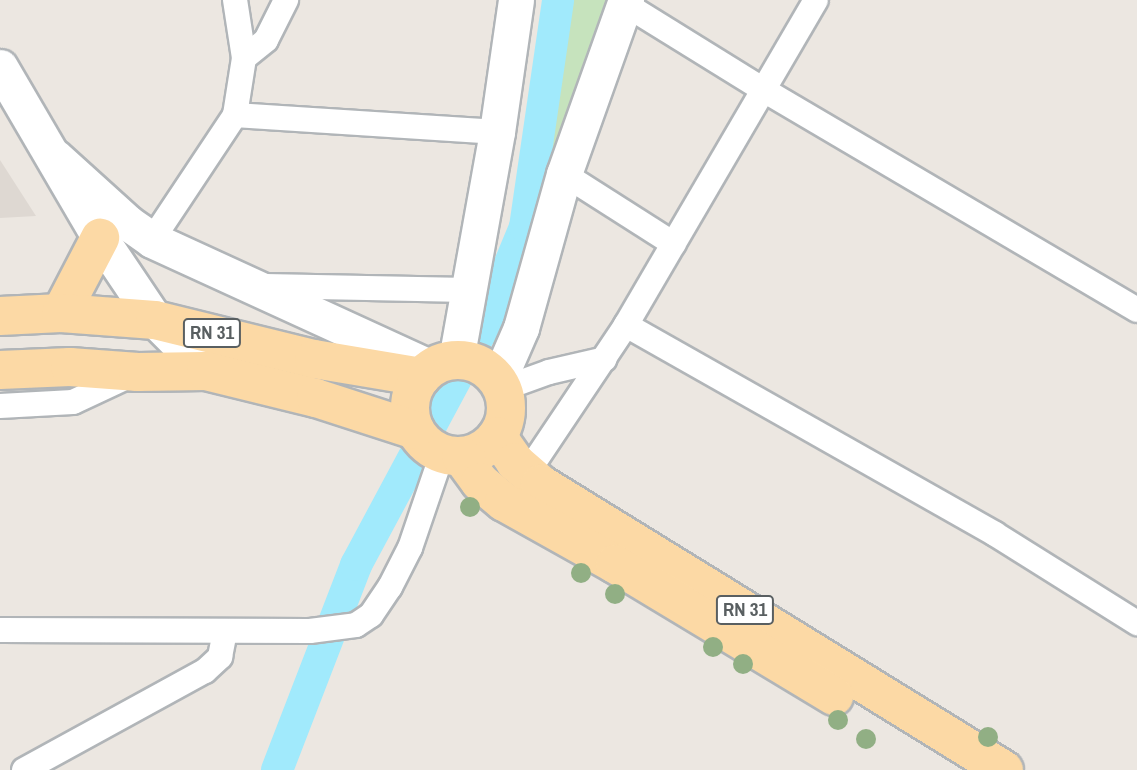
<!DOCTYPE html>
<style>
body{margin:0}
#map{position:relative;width:1137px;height:770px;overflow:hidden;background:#ece7e1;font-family:"Archivo Narrow",sans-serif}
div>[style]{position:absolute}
.education>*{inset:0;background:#ded8d2}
.green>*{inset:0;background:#c6e3bd}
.canal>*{height:32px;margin:-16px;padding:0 16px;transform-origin:16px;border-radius:16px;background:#a1eafc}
.roads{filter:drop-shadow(2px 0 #b1b5b8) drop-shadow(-2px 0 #b1b5b8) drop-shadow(0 2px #b1b5b8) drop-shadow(0 -2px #b1b5b8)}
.street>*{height:24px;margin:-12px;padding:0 12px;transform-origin:12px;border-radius:12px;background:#fff}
.secondary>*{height:35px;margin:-17.5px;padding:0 17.5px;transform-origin:17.5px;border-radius:17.5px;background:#fff}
.primary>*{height:38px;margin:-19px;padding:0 19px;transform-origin:19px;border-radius:19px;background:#fcd9a5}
.primary>.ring{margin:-19px;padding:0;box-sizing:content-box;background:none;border:38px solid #fcd9a5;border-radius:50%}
.trees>*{width:20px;height:20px;margin:-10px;border-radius:50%;background:#91af84}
span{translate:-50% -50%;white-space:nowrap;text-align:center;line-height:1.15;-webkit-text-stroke:5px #fff;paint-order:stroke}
.shield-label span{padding:2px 5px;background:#fff;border:2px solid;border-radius:5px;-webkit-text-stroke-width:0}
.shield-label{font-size:19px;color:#595f61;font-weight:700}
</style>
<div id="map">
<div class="education">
<div style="clip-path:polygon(0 160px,36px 216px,0 218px)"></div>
</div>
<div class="green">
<div style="clip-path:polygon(548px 0,616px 0,513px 341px,492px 344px,475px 327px,513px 223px)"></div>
</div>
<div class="canal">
<div style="left:277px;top:770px;width:220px;rotate:-68.9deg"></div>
<div style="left:356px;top:565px;width:271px;rotate:-61.8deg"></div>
<div style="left:484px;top:326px;width:107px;rotate:-67.5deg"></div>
<div style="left:525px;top:227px;width:229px;rotate:-81.7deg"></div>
</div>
<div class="roads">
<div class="street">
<div style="left:625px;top:4px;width:161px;rotate:31.8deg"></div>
<div style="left:762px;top:89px;width:435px;rotate:30.5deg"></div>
<div style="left:244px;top:58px;width:28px;rotate:-39deg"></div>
<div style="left:266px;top:40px;width:45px;rotate:-63.4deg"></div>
<div style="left:235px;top:115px;width:263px;rotate:3.7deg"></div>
<div style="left:564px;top:174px;width:130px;rotate:32.5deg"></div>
<div style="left:152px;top:240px;width:150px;rotate:-56.4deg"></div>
<div style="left:235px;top:115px;width:58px;rotate:-81deg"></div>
<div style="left:244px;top:58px;width:59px;rotate:-98.8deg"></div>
<div style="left:264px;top:286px;width:205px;rotate:1.1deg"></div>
<div style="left:626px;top:325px;width:424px;rotate:29.5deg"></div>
<div style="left:995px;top:534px;width:168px;rotate:32.1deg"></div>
<div style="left:502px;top:389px;width:50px;rotate:-19.9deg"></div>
<div style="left:549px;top:372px;width:57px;rotate:-13.1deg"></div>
<div style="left:0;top:406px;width:73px;rotate:-3.1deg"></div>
<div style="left:73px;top:402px;width:66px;rotate:-25deg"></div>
<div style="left:527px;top:473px;width:178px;rotate:-56.2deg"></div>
<div style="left:626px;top:325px;width:376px;rotate:-59.7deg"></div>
<div style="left:0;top:630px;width:310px;rotate:0.2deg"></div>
<div style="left:310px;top:631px;width:46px;rotate:-7.4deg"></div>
<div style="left:356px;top:625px;width:18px;rotate:-34deg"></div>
<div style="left:371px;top:615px;width:34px;rotate:-56deg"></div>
<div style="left:390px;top:587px;width:44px;rotate:-62.9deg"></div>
<div style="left:410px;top:548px;width:99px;rotate:-71.2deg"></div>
<div style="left:24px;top:770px;width:206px;rotate:-28.7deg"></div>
<div style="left:205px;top:671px;width:21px;rotate:-43deg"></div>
<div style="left:220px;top:657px;width:26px;rotate:-79deg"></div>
</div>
<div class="secondary">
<div style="left:0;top:67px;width:198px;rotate:59.7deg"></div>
<div style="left:100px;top:238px;width:99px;rotate:56.1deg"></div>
<div style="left:155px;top:320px;width:72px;rotate:45deg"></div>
<div style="left:55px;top:157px;width:98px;rotate:42.1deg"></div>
<div style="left:128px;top:223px;width:29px;rotate:35deg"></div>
<div style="left:152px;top:240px;width:307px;rotate:24.6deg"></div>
<div style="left:456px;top:360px;width:232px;rotate:-79.8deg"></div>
<div style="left:497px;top:132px;width:133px;rotate:-81.8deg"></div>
<div style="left:498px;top:381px;width:58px;rotate:-66.5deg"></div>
<div style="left:521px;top:328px;width:160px;rotate:-74.4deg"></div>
<div style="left:564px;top:174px;width:185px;rotate:-70.4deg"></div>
</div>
<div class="primary">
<div style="left:61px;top:313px;width:85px;rotate:-62.5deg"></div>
<div style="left:0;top:316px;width:61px;rotate:-2.8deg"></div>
<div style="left:61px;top:313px;width:94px;rotate:4.3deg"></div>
<div style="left:155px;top:320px;width:164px;rotate:13.8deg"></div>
<div style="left:314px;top:359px;width:109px;rotate:9.5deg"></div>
<div class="ring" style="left:410px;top:360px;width:58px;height:58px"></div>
<div style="left:0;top:370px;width:70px;rotate:-2.5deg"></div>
<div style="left:70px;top:367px;width:68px;rotate:4.2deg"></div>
<div style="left:138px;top:372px;width:68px;rotate:-0.8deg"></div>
<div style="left:206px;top:371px;width:113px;rotate:13.8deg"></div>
<div style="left:316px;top:398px;width:104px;rotate:17.9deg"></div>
<div style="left:497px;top:436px;width:32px;rotate:55deg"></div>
<div style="left:515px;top:462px;width:33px;rotate:41deg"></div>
<div style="left:540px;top:484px;width:545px;rotate:31.65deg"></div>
<div style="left:461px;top:456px;width:32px;rotate:54deg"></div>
<div style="left:480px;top:482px;width:31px;rotate:40deg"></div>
<div style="left:504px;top:502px;width:127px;rotate:29.2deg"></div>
<div style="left:615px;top:564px;width:256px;rotate:31.1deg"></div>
</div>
</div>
<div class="trees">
<div style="left:470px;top:507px"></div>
<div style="left:581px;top:573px"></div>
<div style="left:615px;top:594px"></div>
<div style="left:713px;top:647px"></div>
<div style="left:743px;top:664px"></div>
<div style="left:838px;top:720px"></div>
<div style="left:988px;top:737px"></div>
<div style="left:866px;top:739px"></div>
</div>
<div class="shield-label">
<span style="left:212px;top:333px">RN 31</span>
<span style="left:745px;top:610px">RN 31</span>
</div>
</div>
